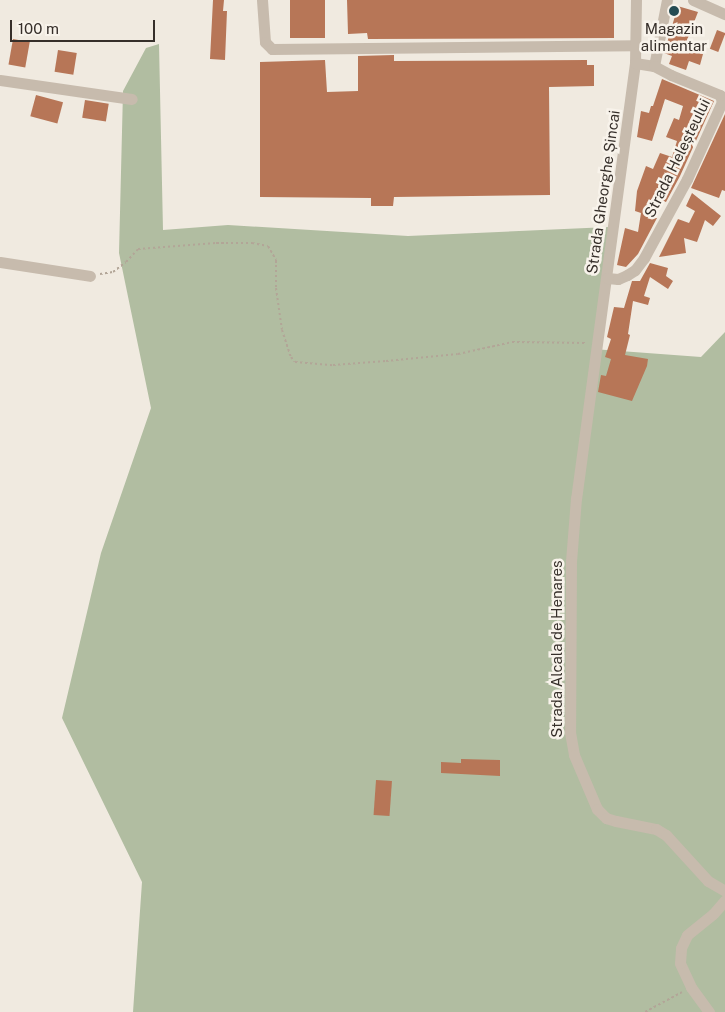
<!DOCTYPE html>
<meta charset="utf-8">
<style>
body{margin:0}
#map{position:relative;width:725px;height:1012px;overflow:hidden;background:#f0eae0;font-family:"Public Sans",sans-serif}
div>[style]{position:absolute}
.green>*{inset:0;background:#b1bda1}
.building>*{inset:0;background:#b77657;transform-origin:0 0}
.path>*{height:2px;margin-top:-1px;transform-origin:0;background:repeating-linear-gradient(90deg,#b2a597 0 2.5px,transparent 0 5px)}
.minor>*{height:11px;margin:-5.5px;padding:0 5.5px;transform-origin:5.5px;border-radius:5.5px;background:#c7bbad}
.dots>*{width:14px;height:14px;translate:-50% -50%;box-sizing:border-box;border:2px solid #f8f3eb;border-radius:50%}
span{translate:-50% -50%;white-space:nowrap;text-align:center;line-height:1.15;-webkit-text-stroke:5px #f8f3eb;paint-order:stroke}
.poi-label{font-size:15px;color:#362f2a}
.street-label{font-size:15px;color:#362f2a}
.scale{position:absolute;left:10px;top:20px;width:145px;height:22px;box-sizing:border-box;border:2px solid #362f2a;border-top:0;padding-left:6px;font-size:15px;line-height:18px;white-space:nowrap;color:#362f2a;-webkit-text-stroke:4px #f8f3eb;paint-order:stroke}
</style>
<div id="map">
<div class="green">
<div style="clip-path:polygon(159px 44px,163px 230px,228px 225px,408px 236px,609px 227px,593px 349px,701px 357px,725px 332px,725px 1012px,133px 1012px,142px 882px,62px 718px,101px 553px,151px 408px,119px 253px,123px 91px,146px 48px)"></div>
</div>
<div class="building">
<div style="clip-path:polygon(213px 0,224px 0,223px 11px,227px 11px,225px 60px,210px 59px)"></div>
<div style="left:290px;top:0;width:35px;height:38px"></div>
<div style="clip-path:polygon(347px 0,614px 0,614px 38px,368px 39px,367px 33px,348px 34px)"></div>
<div style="clip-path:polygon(674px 5px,698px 12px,684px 48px,703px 54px,700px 65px,689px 61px,686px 70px,669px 64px,672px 56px,664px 53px,675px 16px,672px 15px)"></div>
<div style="left:717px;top:30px;width:9px;height:20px;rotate:21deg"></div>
<div style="left:13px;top:39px;width:17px;height:26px;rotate:10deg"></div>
<div style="left:58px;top:50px;width:19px;height:22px;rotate:9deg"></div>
<div style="clip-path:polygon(394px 55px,394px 61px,587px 60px,587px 65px,594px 65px,594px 86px,549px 87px,550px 195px,394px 197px,393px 206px,371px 206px,371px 198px,260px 197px,260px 62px,325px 60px,327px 92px,358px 91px,358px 56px)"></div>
<div style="clip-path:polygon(662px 79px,714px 101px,680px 176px,666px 202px,662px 201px,654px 218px,657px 218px,638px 254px,626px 267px,617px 265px,625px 228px,638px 232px,641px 213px,635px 211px,637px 191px,646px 166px,653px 169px,660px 153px,672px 157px,677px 141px,666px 137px,674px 118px,679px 120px,683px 106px,665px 99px,652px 141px,637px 137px,641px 111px,649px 113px,651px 106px,653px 106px)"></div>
<div style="left:36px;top:95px;width:28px;height:22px;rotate:15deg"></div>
<div style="left:85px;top:100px;width:24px;height:18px;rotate:9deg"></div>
<div style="clip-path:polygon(725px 114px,725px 191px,722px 190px,719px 198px,691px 188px)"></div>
<div style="clip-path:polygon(692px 193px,721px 216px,713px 226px,705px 220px,697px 242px,684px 238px,686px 253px,659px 257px,678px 219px,689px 223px,695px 211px,686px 206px)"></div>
<div style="clip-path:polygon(650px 263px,668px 268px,666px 276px,673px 281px,668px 289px,650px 277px,644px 296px,650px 298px,648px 305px,633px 301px,628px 334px,630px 335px,625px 355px,648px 359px,647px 366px,632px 401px,598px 392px,601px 375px,606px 376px,611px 359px,605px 357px,611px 339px,607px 337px,614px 307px,624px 308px,632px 281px,640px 281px)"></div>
<div style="clip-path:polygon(461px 759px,500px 760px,500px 776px,441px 773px,441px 762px,461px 763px)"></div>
<div style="left:376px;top:780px;width:16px;height:35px;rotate:4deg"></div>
</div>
<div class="path">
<div style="left:100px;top:274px;width:13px;rotate:-9deg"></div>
<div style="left:113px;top:272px;width:16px;rotate:-38deg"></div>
<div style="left:126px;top:262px;width:18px;rotate:-47deg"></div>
<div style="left:138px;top:249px;width:78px;rotate:-4.4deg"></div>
<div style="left:216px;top:243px;width:36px"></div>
<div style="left:252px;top:243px;width:16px;rotate:11deg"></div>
<div style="left:268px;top:246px;width:16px;rotate:60deg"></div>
<div style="left:276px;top:260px;width:28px;rotate:90deg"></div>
<div style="left:276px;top:288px;width:42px;rotate:81.9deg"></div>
<div style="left:282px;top:330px;width:28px;rotate:72deg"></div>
<div style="left:291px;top:357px;width:6px;rotate:51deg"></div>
<div style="left:295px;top:362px;width:38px;rotate:5deg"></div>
<div style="left:333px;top:365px;width:53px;rotate:-4.3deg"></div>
<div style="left:386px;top:361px;width:72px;rotate:-5.6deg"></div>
<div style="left:458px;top:354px;width:55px;rotate:-12.5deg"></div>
<div style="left:512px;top:342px;width:74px;rotate:0.8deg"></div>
<div style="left:645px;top:1012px;width:42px;rotate:-28.4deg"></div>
</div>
<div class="minor">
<div style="left:262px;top:0;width:42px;rotate:85.9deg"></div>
<div style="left:265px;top:42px;width:10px;rotate:45deg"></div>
<div style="left:272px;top:49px;width:363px;rotate:-0.6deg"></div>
<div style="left:636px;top:0;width:63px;rotate:90.9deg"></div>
<div style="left:635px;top:63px;width:439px;rotate:97.7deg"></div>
<div style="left:576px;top:498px;width:63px;rotate:94.5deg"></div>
<div style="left:571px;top:561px;width:171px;rotate:90.3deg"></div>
<div style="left:570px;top:732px;width:23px;rotate:80deg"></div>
<div style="left:574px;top:755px;width:59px;rotate:66.9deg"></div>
<div style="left:597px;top:809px;width:13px;rotate:45deg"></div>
<div style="left:606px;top:818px;width:10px;rotate:17deg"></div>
<div style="left:616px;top:821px;width:41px;rotate:11.3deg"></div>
<div style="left:656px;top:829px;width:12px;rotate:31deg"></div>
<div style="left:666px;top:835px;width:62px;rotate:47.6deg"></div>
<div style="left:708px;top:881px;width:20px;rotate:30deg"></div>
<div style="left:693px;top:0;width:35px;rotate:24deg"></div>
<div style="left:635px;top:63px;width:19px;rotate:9deg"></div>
<div style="left:654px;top:66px;width:67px;rotate:-78.9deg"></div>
<div style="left:0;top:80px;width:133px;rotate:8.2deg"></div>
<div style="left:0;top:262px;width:91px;rotate:8.8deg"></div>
<div style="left:607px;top:278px;width:11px;rotate:5deg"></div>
<div style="left:618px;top:279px;width:10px;rotate:-24deg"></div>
<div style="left:627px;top:275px;width:9px;rotate:-32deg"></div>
<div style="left:635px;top:270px;width:15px;rotate:-53deg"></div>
<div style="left:644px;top:258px;width:90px;rotate:-61.4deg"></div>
<div style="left:687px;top:179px;width:85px;rotate:-65.6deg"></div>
<div style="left:722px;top:102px;width:7px;rotate:-106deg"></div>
<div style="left:720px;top:95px;width:53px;rotate:-157.8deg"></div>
<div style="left:671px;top:75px;width:19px;rotate:-152deg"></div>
<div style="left:709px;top:1012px;width:31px;rotate:-126deg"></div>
<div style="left:691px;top:987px;width:26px;rotate:-115deg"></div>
<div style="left:680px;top:963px;width:15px;rotate:-86deg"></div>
<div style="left:681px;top:948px;width:14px;rotate:-65deg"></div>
<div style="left:687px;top:935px;width:33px;rotate:-39deg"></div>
<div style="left:713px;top:914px;width:18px;rotate:-49deg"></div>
</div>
<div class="dots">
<div style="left:674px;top:11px;background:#254b52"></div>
</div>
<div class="poi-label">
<span style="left:674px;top:37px">Magazin<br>alimentar</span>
</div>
<div class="street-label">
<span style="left:677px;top:158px;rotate:-64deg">Strada Heleșteului</span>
<span style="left:603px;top:192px;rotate:-82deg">Strada Gheorghe Șincai</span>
<span style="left:557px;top:649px;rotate:-90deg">Strada Alcala de Henares</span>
</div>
<div class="scale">100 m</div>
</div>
